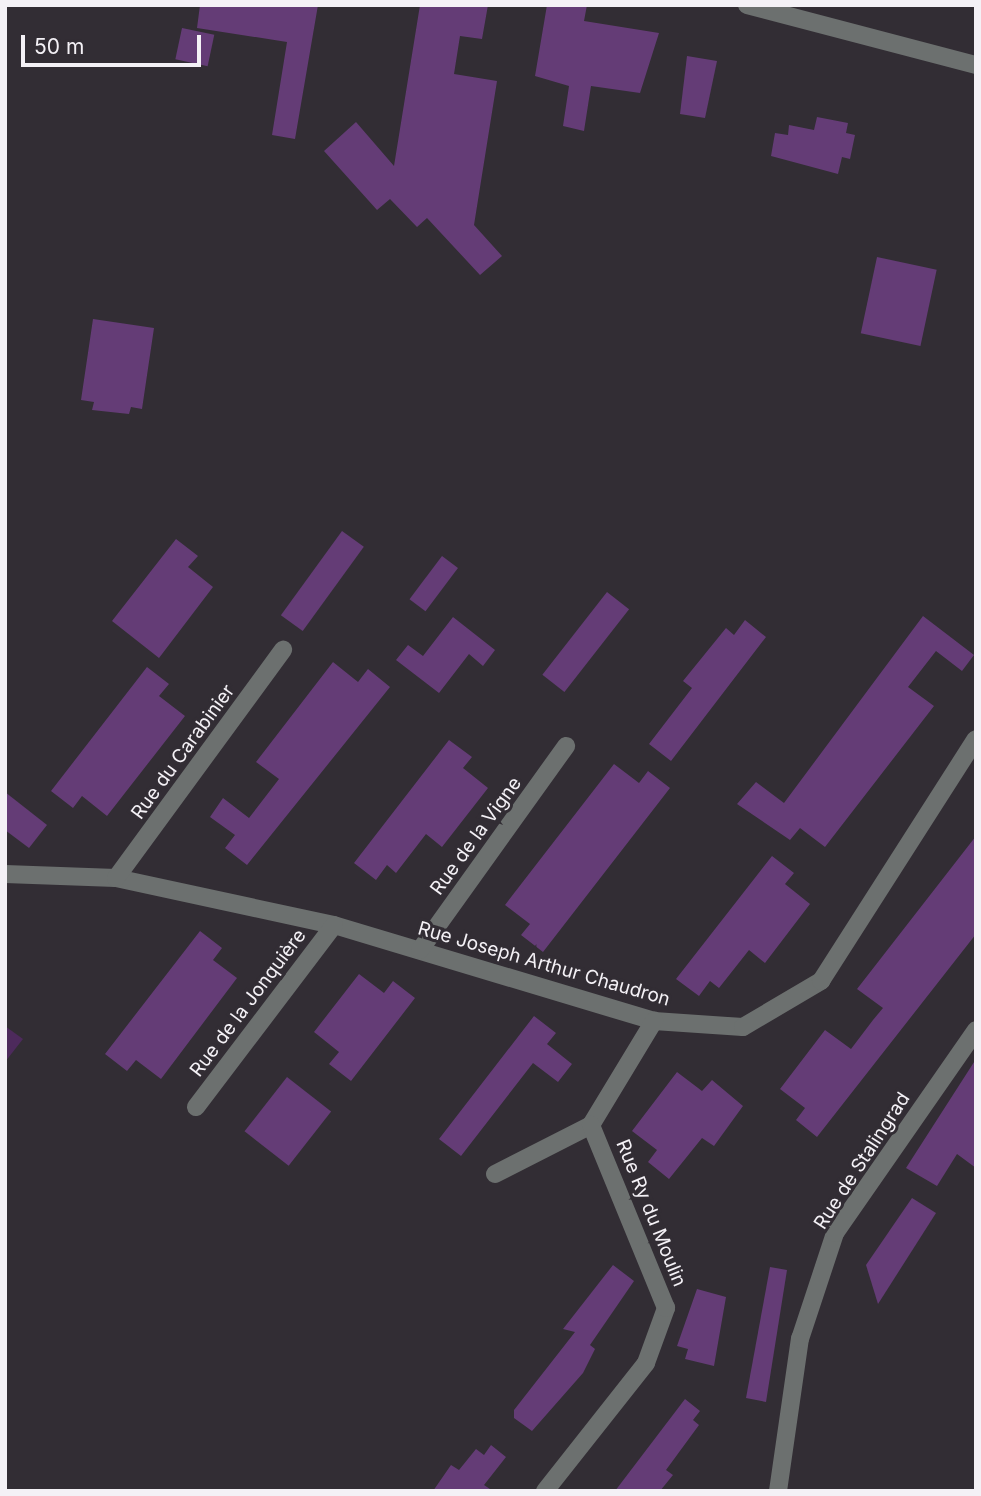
<!DOCTYPE html>
<meta charset="utf-8">
<style>
body{margin:0}
#map{position:relative;width:981px;height:1496px;overflow:hidden;background:#322d34;font-family:Inter,sans-serif}
div>[style]{position:absolute}
.green>*{inset:0;background:#4d2a5c}
.building>*{inset:0;background:#643c76;transform-origin:0 0}
.minor>*{height:18px;margin:-9px;padding:0 9px;transform-origin:9px;border-radius:9px;background:#6c706f}
span{translate:-50% -50%;white-space:nowrap;text-align:center;line-height:1.15;-webkit-text-stroke:6px #322d34;paint-order:stroke}
.street-label{font-size:19px;color:#f4f1f6}
.frame{position:absolute;inset:0;border:7px solid #f4f1f6;pointer-events:none}
.scale{position:absolute;left:21px;top:35px;width:180px;height:32px;box-sizing:border-box;border:4px solid #f4f1f6;border-top:0;padding-left:9px;font-size:21px;line-height:24px;white-space:nowrap;color:#f4f1f6;-webkit-text-stroke:5px #322d34;paint-order:stroke}
</style>
<div id="map">
<div class="green">
<div style="clip-path:polygon(5px 1026px,23px 1039px,5px 1062px)"></div>
</div>
<div class="building">
<div style="clip-path:polygon(200px 5px,318px 5px,295px 139px,272px 135px,287px 42px,197px 28px)"></div>
<div style="clip-path:polygon(420px 5px,488px 5px,482px 39px,460px 36px,454px 74px,497px 81px,474px 225px,502px 256px,480px 275px,427px 218px,417px 227px,390px 199px,377px 210px,324px 151px,356px 122px,394px 166px)"></div>
<div style="clip-path:polygon(547px 5px,587px 5px,584px 21px,659px 33px,640px 93px,591px 86px,584px 131px,563px 126px,569px 86px,535px 76px)"></div>
<div style="left:182px;top:28px;width:33px;height:32px;rotate:12deg"></div>
<div style="clip-path:polygon(687px 56px,717px 61px,705px 118px,680px 114px)"></div>
<div style="clip-path:polygon(817px 117px,848px 123px,846px 133px,855px 135px,850px 159px,842px 157px,838px 174px,771px 156px,775px 133px,788px 135px,789px 125px,814px 130px)"></div>
<div style="left:877px;top:257px;width:61px;height:78px;rotate:12deg"></div>
<div style="clip-path:polygon(93px 319px,154px 328px,142px 409px,131px 407px,129px 414px,92px 410px,94px 402px,81px 400px)"></div>
<div style="left:342px;top:531px;width:27px;height:104px;rotate:36deg"></div>
<div style="clip-path:polygon(176px 539px,198px 556px,188px 567px,213px 587px,159px 658px,112px 621px)"></div>
<div style="left:442px;top:556px;width:20px;height:54px;rotate:37deg"></div>
<div style="left:607px;top:592px;width:28px;height:105px;rotate:38deg"></div>
<div style="clip-path:polygon(923px 616px,974px 655px,962px 671px,936px 651px,908px 687px,934px 706px,825px 847px,800px 828px,790px 840px,737px 804px,756px 782px,784px 803px)"></div>
<div style="clip-path:polygon(453px 617px,495px 650px,483px 666px,469px 654px,439px 693px,396px 660px,408px 645px,423px 656px)"></div>
<div style="clip-path:polygon(745px 620px,766px 637px,671px 761px,649px 744px,692px 688px,683px 681px,726px 628px,734px 635px)"></div>
<div style="clip-path:polygon(333px 662px,358px 682px,368px 669px,390px 687px,247px 865px,225px 848px,235px 835px,210px 817px,223px 798px,249px 818px,279px 779px,256px 762px)"></div>
<div style="clip-path:polygon(147px 667px,169px 684px,159px 696px,185px 716px,107px 816px,82px 796px,73px 808px,51px 791px)"></div>
<div style="clip-path:polygon(449px 740px,472px 757px,463px 768px,488px 788px,442px 847px,426px 834px,396px 873px,387px 865px,376px 880px,354px 863px)"></div>
<div style="clip-path:polygon(614px 764px,639px 783px,648px 771px,670px 788px,543px 952px,521px 935px,530px 924px,505px 905px)"></div>
<div style="clip-path:polygon(5px 792px,47px 825px,29px 848px,5px 830px)"></div>
<div style="clip-path:polygon(976px 836px,976px 934px,817px 1137px,796px 1120px,805px 1108px,780px 1089px,825px 1030px,851px 1049px,873px 1020px,883px 1008px,857px 989px)"></div>
<div style="clip-path:polygon(772px 856px,794px 873px,785px 884px,810px 904px,765px 963px,749px 950px,719px 988px,710px 981px,699px 996px,676px 979px)"></div>
<div style="clip-path:polygon(200px 931px,222px 948px,213px 960px,237px 978px,161px 1079px,136px 1060px,127px 1071px,105px 1054px)"></div>
<div style="clip-path:polygon(359px 974px,384px 993px,393px 981px,415px 998px,351px 1081px,329px 1064px,339px 1052px,314px 1032px)"></div>
<div style="clip-path:polygon(534px 1016px,556px 1033px,547px 1044px,572px 1064px,558px 1082px,533px 1063px,461px 1156px,439px 1139px)"></div>
<div style="clip-path:polygon(976px 1059px,976px 1168px,957px 1154px,937px 1186px,906px 1168px)"></div>
<div style="clip-path:polygon(677px 1072px,702px 1091px,712px 1080px,743px 1106px,714px 1146px,702px 1138px,669px 1179px,648px 1162px,657px 1150px,632px 1131px)"></div>
<div style="left:287px;top:1077px;width:56px;height:69px;rotate:38deg"></div>
<div style="clip-path:polygon(912px 1198px,936px 1213px,878px 1304px,866px 1265px)"></div>
<div style="clip-path:polygon(613px 1265px,634px 1281px,590px 1345px,595px 1349px,583px 1373px,532px 1431px,514px 1418px,514px 1410px,575px 1332px,563px 1329px)"></div>
<div style="clip-path:polygon(770px 1267px,787px 1270px,766px 1402px,746px 1398px)"></div>
<div style="clip-path:polygon(697px 1289px,726px 1297px,714px 1366px,685px 1359px,688px 1349px,677px 1346px)"></div>
<div style="clip-path:polygon(685px 1399px,700px 1411px,693px 1420px,699px 1425px,666px 1470px,673px 1475px,660px 1491px,615px 1491px)"></div>
<div style="clip-path:polygon(491px 1445px,506px 1457px,484px 1485px,493px 1491px,433px 1491px,451px 1465px,459px 1470px,476px 1449px,484px 1455px)"></div>
</div>
<div class="minor">
<div style="left:747px;top:5px;width:237px;rotate:14.7deg"></div>
<div style="left:5px;top:874px;width:111px;rotate:2.1deg"></div>
<div style="left:116px;top:878px;width:223px;rotate:12.2deg"></div>
<div style="left:334px;top:925px;width:334px;rotate:16.7deg"></div>
<div style="left:654px;top:1021px;width:89px;rotate:3.9deg"></div>
<div style="left:743px;top:1027px;width:91px;rotate:-30.5deg"></div>
<div style="left:821px;top:981px;width:287px;rotate:-57.4deg"></div>
<div style="left:116px;top:878px;width:283px;rotate:-53.8deg"></div>
<div style="left:420px;top:950px;width:251px;rotate:-54.4deg"></div>
<div style="left:196px;top:1107px;width:228px;rotate:-52.8deg"></div>
<div style="left:495px;top:1174px;width:108px;rotate:-27deg"></div>
<div style="left:591px;top:1125px;width:122px;rotate:-58.8deg"></div>
<div style="left:545px;top:1491px;width:163px;rotate:-51.7deg"></div>
<div style="left:646px;top:1363px;width:59px;rotate:-70deg"></div>
<div style="left:666px;top:1308px;width:198px;rotate:-112.3deg"></div>
<div style="left:778px;top:1491px;width:154px;rotate:-81.8deg"></div>
<div style="left:800px;top:1339px;width:112px;rotate:-71.7deg"></div>
<div style="left:835px;top:1233px;width:247px;rotate:-55.2deg"></div>
</div>
<div class="street-label">
<span style="left:183px;top:752px;rotate:-54deg">Rue du Carabinier</span>
<span style="left:476px;top:836px;rotate:-54deg">Rue de la Vigne</span>
<span style="left:544px;top:964px;rotate:16deg">Rue Joseph Arthur Chaudron</span>
<span style="left:248px;top:1003px;rotate:-53deg">Rue de la Jonquière</span>
<span style="left:862px;top:1161px;rotate:-57deg">Rue de Stalingrad</span>
<span style="left:651px;top:1213px;rotate:68deg">Rue Ry du Moulin</span>
</div>
<div class="frame"></div>
<div class="scale">50 m</div>
</div>
